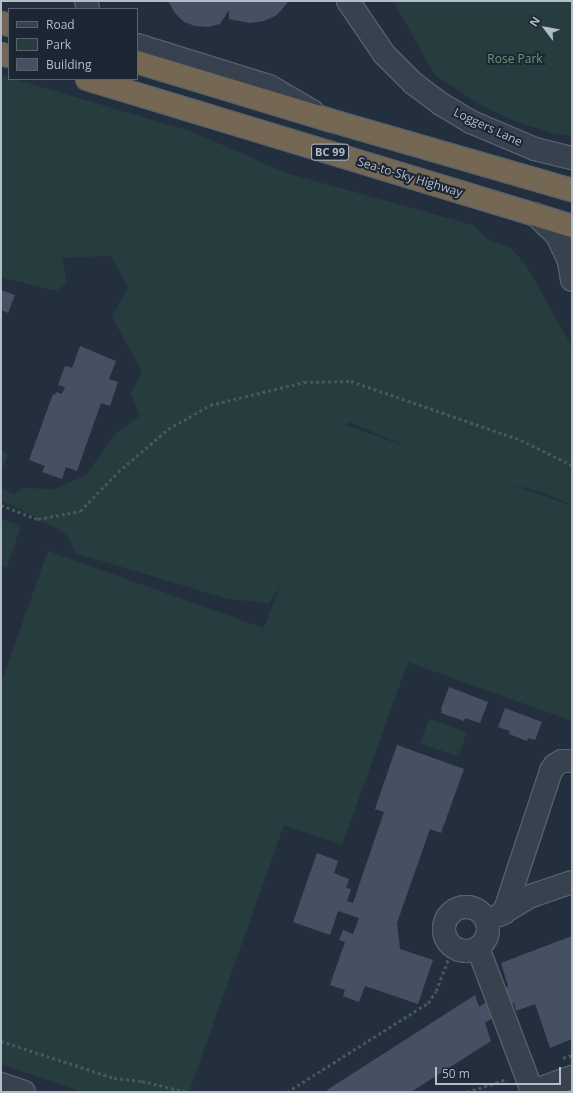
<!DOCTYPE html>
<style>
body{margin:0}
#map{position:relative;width:573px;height:1093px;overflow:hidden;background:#242f3e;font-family:"Open Sans",sans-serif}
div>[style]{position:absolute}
.green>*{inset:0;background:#263c3f;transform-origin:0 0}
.building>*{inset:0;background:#455162}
.path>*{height:2.5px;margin-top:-1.25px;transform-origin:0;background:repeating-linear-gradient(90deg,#44595c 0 3px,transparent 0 6px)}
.roads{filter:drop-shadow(1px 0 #565f6c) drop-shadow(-1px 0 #565f6c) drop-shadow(0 1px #565f6c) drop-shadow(0 -1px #565f6c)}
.minor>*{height:22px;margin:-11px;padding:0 11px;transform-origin:11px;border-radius:11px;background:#38414e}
.minor>.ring{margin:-11px;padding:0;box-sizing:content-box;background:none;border:22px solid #38414e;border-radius:50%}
.highway>*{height:22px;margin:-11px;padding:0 11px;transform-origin:11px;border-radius:11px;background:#746855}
span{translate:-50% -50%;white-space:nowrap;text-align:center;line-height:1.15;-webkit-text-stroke:4px #1d2633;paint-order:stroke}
.shield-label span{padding:1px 3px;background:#1d2633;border:1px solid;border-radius:3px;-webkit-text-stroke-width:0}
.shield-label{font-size:11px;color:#b4bcc9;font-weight:700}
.park-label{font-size:12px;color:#6b9a76}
.street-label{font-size:12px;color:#b4bcc9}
.frame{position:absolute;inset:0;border:2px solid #b4bcc9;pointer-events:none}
.legend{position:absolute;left:8px;top:8px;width:130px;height:72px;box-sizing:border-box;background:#1d2633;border:1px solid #59626f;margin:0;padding:5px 7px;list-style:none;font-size:12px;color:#b4bcc9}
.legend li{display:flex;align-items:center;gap:8px;height:20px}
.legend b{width:20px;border:1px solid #59626f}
.north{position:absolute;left:525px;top:8px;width:40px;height:40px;-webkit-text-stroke:3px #1d2633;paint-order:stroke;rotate:302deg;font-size:11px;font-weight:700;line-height:16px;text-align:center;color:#b4bcc9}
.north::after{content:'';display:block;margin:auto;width:14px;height:18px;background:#b4bcc9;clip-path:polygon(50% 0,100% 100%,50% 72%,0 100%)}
.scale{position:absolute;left:435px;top:1067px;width:126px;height:18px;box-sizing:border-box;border:2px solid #b4bcc9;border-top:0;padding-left:5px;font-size:12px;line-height:14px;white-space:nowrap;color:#b4bcc9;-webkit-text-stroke:3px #1d2633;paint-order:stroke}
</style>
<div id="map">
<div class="green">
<div style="clip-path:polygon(393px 1px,572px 1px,572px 136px,553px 133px,516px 122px,482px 106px,435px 75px)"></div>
<div style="clip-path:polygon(evenodd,1px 75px,9px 77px,9px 79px,14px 79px,193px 132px,286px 173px,473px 225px,487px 239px,510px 247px,526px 265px,572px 347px,572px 505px,541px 492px,507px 483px,572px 506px,572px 721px,408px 662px,342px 845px,284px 825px,189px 1092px,82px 1092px,1px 1064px,1px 683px,48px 551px,264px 628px,280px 586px,269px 603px,228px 599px,75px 553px,68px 536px,51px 525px,1px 500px,1px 488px,14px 495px,23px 488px,54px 489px,86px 475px,115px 434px,140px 416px,131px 393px,142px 372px,112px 317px,128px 287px,111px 256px,62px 258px,67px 283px,57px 291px,1px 277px,1px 75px,350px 422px,410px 448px,345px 425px,350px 422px)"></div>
<div style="clip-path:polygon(1px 449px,8px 455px,1px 472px)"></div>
<div style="clip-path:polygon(1px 519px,21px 526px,7px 567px,1px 565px)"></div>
<div style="left:429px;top:719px;width:40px;height:26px;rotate:19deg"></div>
</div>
<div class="building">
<div style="clip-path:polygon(168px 1px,289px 1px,277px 15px,264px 21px,250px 23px,229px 19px,229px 10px,220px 24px,208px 27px,195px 26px,184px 22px,175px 13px)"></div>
<div style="clip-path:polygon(1px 290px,15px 295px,8px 313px,1px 310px)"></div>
<div style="clip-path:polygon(80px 346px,116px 361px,109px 379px,118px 382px,110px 406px,101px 403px,77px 471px,66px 467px,62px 479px,42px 472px,45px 466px,29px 460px,53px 394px,55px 395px,56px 392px,62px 394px,65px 387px,58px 385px,65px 366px,72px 368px)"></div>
<div style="clip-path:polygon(449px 687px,488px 702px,480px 723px,465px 718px,464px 721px,441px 713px,442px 709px,441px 709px)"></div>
<div style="clip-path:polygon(505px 708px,542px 722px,535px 740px,528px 738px,527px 741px,509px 734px,510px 731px,498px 727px)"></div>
<div style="clip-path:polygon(397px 745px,464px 769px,441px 833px,430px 829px,397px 923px,400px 949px,433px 960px,418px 1004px,365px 986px,359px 1002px,343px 996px,345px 990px,330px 985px,345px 942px,339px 940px,343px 930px,353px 934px,359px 918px,338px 911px,330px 935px,293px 922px,317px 853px,338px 861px,334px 873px,349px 879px,346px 888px,351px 889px,347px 901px,353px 903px,384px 812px,375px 809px)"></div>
<div style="clip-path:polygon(572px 936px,572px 1039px,550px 1048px,535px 1004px,516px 1011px,514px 1003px,485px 1023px,491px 1041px,411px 1092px,328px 1092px,327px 1090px,475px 995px,479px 1007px,508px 986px,501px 963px)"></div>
</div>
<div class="path">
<div style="left:1px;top:505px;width:40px;rotate:21deg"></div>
<div style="left:38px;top:519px;width:43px;rotate:-10.8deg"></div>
<div style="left:80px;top:511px;width:54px;rotate:-45.7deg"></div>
<div style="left:118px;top:472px;width:66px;rotate:-40.7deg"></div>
<div style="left:168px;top:429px;width:48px;rotate:-29.7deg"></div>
<div style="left:210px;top:405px;width:97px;rotate:-13.7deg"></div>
<div style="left:304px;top:382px;width:47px;rotate:-1.2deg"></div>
<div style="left:351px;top:381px;width:180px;rotate:19.1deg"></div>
<div style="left:521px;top:440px;width:57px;rotate:26.1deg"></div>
<div style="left:1px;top:1041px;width:119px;rotate:18.1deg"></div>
<div style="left:114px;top:1078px;width:28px;rotate:6deg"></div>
<div style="left:142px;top:1081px;width:46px;rotate:13.7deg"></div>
<div style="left:563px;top:1058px;width:9px;rotate:-18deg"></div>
<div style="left:287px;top:1092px;width:167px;rotate:-32.3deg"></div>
<div style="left:428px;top:1003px;width:14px;rotate:-56deg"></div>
<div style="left:436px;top:991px;width:48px;rotate:-69.3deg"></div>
<div style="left:467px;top:1092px;width:42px;rotate:-18deg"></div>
</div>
<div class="roads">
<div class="minor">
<div style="left:86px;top:1px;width:8px;rotate:76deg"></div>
<div style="left:348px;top:1px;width:64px;rotate:55.8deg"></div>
<div style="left:384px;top:54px;width:41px;rotate:45deg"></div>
<div style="left:413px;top:83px;width:35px;rotate:37deg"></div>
<div style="left:441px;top:104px;width:35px;rotate:31deg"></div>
<div style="left:471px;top:122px;width:69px;rotate:22.9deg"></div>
<div style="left:535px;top:149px;width:38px;rotate:14deg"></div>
<div style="left:137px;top:45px;width:138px;rotate:17.3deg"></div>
<div style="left:269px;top:86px;width:50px;rotate:30.2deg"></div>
<div style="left:535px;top:214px;width:30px;rotate:44deg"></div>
<div style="left:557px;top:235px;width:29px;rotate:65deg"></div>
<div style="left:569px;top:261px;width:19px;rotate:81deg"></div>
<div class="ring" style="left:444px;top:907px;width:22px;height:22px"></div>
<div style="left:504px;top:913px;width:150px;rotate:-71.7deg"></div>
<div style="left:551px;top:771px;width:7px;rotate:-56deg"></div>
<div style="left:555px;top:765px;width:8px;rotate:-30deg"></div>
<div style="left:562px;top:761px;width:10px"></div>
<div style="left:499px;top:915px;width:37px;rotate:-31deg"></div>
<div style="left:531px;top:896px;width:43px;rotate:-18.9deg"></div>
<div style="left:478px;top:948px;width:153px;rotate:69.3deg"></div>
<div style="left:1px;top:1084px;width:24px;rotate:19deg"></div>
<div style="left:530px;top:1092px;width:45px;rotate:-19.7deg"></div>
</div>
<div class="highway">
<div style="left:1px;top:23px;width:8px;rotate:14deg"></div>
<div style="left:1px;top:54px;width:8px;rotate:14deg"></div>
<div style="left:137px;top:62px;width:201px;rotate:16.8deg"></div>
<div style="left:329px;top:120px;width:253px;rotate:16.1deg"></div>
<div style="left:87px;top:79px;width:507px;rotate:16.86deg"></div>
</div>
</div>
<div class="shield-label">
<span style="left:330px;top:152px">BC 99</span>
</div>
<div class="park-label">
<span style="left:515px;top:59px">Rose Park</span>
</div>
<div class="street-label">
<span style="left:488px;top:127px;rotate:25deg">Loggers Lane</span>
<span style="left:410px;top:177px;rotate:17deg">Sea-to-Sky Highway</span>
</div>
<div class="frame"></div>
<ul class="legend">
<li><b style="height:5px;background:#38414e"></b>Road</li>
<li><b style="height:11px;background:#263c3f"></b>Park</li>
<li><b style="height:11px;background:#455162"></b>Building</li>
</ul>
<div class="north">N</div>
<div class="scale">50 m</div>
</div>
